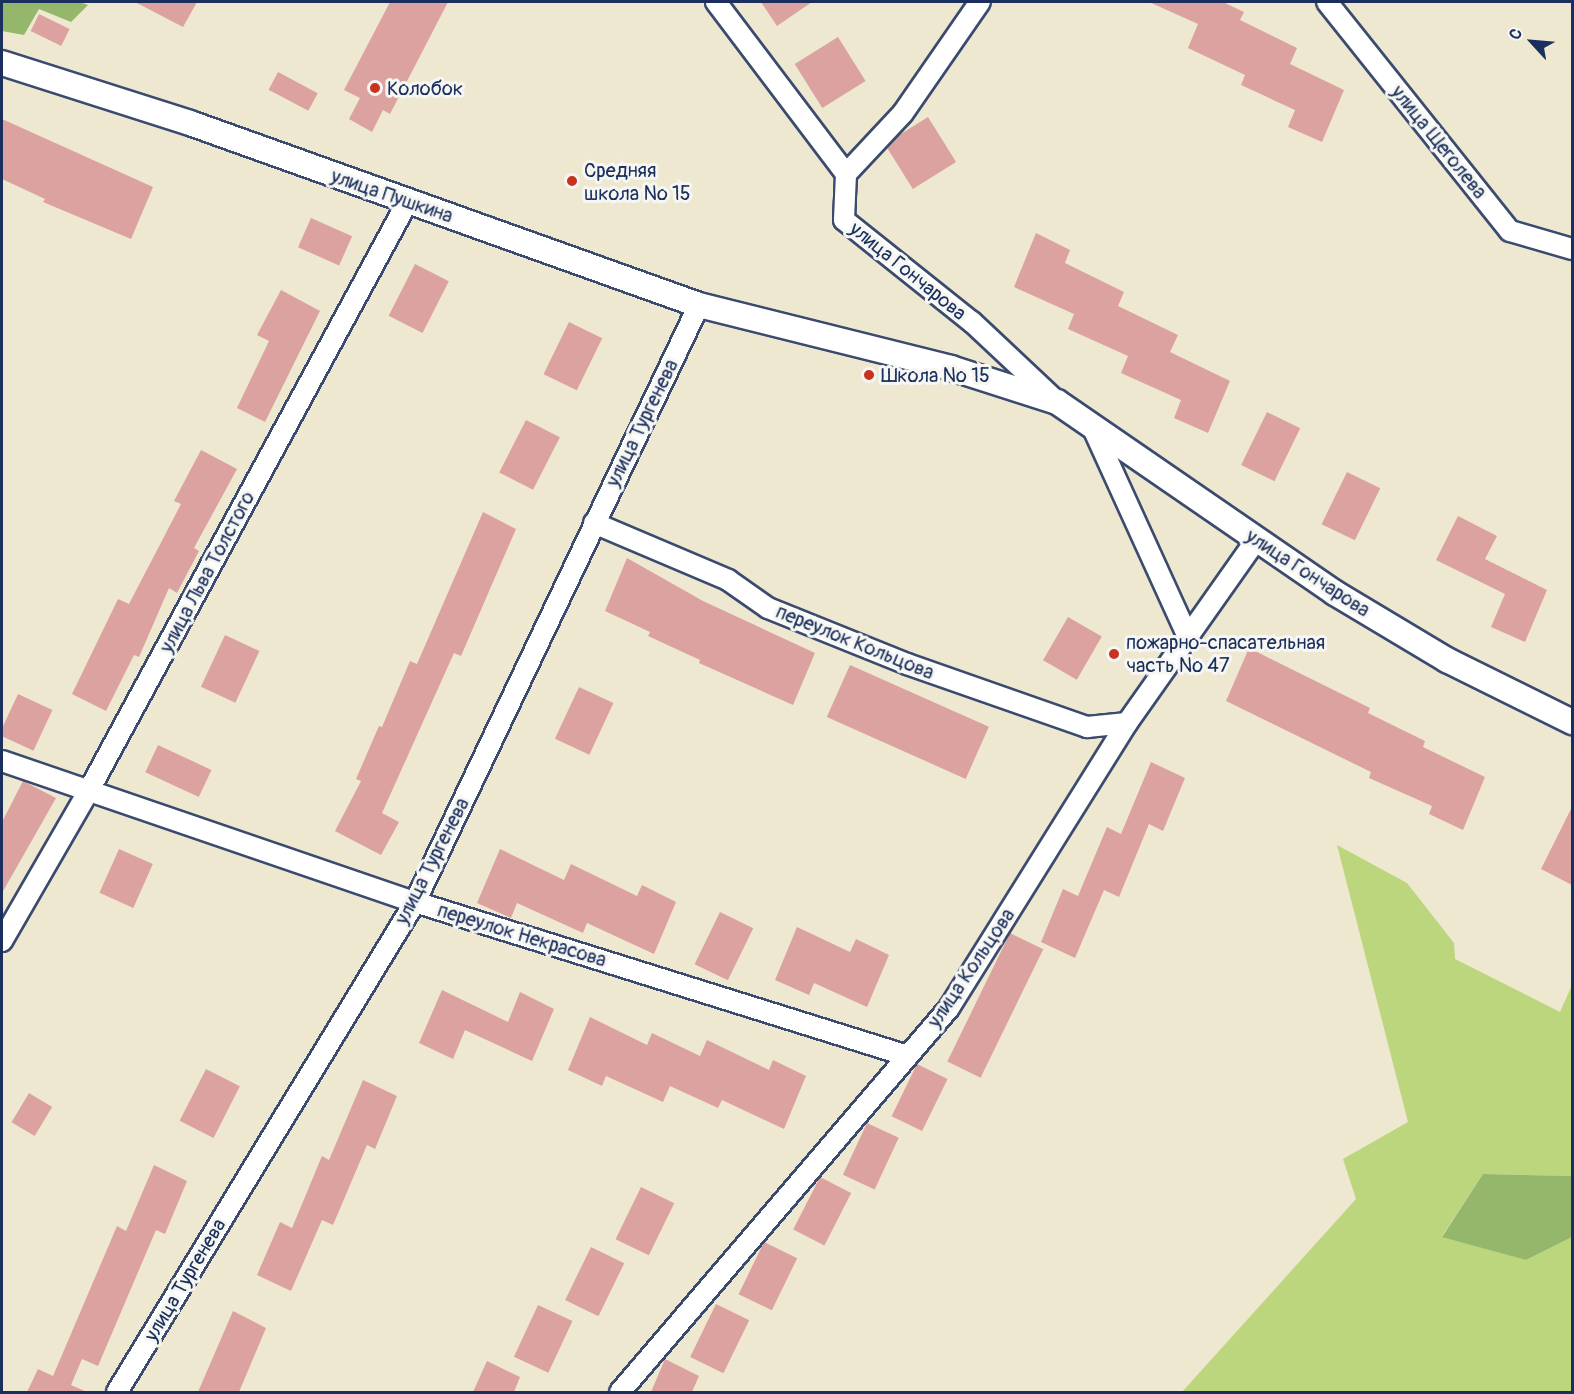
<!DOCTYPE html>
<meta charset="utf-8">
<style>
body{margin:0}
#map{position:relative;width:1574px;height:1394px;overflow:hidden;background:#eee8d0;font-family:Pangolin,sans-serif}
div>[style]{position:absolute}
.green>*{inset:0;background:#bbd67c}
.forest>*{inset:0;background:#94b76c}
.building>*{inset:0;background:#dca29f;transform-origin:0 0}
.roads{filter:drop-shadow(2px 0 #3b4b6f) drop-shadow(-2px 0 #3b4b6f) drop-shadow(0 2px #3b4b6f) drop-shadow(0 -2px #3b4b6f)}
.minor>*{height:20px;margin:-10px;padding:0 10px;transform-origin:10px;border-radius:10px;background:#fff}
.tertiary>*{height:24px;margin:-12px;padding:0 12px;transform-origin:12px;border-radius:12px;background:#fff}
.dots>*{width:16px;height:16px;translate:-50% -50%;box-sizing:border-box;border:3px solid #f6f6f2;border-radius:50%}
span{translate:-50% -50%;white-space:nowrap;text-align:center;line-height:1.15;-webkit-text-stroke:6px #f6f6f2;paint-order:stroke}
.poi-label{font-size:20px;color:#1b2f5e}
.left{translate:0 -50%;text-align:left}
.street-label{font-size:20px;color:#1b2f5e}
.frame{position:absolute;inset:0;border:3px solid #1b2f5e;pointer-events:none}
.north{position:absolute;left:1502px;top:12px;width:60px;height:60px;-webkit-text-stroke:4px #f6f6f2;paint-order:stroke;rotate:296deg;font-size:16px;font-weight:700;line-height:24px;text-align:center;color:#1b2f5e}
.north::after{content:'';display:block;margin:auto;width:21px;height:27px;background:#1b2f5e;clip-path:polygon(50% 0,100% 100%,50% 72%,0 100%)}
</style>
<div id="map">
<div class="green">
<div style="clip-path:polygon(1337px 845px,1407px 883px,1454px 943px,1455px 959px,1560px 1012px,1572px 985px,1572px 1176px,1483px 1174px,1442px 1236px,1526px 1260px,1572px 1237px,1572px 1392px,1182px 1392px,1356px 1199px,1343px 1159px,1408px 1122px)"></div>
</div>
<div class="forest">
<div style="clip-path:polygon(2px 2px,80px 2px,88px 5px,71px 22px,39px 9px,24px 35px,2px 31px)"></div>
<div style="clip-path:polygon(1483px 1174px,1572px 1176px,1572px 1237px,1526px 1260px,1442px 1237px)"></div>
</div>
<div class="building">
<div style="clip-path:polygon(135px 2px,197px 2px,183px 27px)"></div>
<div style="clip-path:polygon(390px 2px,448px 2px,390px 114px,383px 110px,372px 132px,349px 119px,360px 98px,344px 90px)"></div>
<div style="clip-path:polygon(761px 2px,812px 2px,777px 26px)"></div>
<div style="clip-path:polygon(1149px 2px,1223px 2px,1244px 12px,1240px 20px,1297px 48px,1290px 64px,1344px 90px,1322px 142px,1288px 127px,1295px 110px,1241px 85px,1245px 75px,1188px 48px,1198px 24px)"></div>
<div style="left:39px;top:14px;width:34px;height:19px;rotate:26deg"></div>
<div style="left:838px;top:37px;width:52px;height:51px;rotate:58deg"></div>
<div style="left:278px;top:72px;width:45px;height:20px;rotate:28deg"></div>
<div style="left:928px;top:117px;width:53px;height:51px;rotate:58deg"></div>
<div style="clip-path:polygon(2px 119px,153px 187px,131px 239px,43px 202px,45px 199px,2px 179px)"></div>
<div style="left:311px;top:218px;width:45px;height:32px;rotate:24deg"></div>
<div style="clip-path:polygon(1036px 233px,1070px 250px,1065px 263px,1124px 292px,1118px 306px,1178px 335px,1170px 352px,1230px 381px,1208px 433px,1174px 418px,1181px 400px,1121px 373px,1128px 356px,1068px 329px,1074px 314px,1014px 287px)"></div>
<div style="left:415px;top:264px;width:38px;height:58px;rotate:27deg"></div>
<div style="clip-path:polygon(281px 290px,320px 311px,265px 422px,237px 408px,269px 341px,257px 335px)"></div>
<div style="left:569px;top:322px;width:37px;height:58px;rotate:26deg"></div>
<div style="left:1267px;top:412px;width:37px;height:59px;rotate:26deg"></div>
<div style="left:526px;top:420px;width:38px;height:59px;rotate:27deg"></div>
<div style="clip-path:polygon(201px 450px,237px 469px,194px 548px,199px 551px,177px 593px,169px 588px,139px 657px,134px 655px,106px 711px,72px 694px,118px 599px,129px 604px,181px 504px,174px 501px)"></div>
<div style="left:1347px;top:472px;width:37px;height:58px;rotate:26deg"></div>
<div style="clip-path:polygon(483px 512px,516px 529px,461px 656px,454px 653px,382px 813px,399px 822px,381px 855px,335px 831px,361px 781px,356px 779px,379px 726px,382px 727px,410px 661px,417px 664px)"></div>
<div style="clip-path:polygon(1458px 516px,1497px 536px,1485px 559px,1547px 590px,1525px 642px,1491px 627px,1505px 594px,1436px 560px)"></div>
<div style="clip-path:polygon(627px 558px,703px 601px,815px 653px,793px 705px,699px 663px,700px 660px,648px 636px,650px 632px,605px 611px)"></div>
<div style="left:1068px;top:617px;width:39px;height:50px;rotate:30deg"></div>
<div style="left:225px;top:635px;width:38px;height:57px;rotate:25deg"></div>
<div style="clip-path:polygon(1249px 648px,1370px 708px,1368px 713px,1425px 741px,1423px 747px,1485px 777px,1463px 830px,1429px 814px,1432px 806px,1369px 778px,1371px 772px,1226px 701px)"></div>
<div style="left:850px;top:665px;width:152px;height:57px;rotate:24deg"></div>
<div style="left:579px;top:687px;width:38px;height:57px;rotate:25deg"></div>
<div style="left:18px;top:694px;width:38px;height:45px;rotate:25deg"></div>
<div style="left:158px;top:745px;width:59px;height:30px;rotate:25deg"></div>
<div style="clip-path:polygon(1151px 762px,1185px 778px,1163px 831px,1149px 824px,1119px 897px,1104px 890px,1075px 958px,1041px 942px,1063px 889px,1078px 896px,1107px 827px,1121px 834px)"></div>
<div style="clip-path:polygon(23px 781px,56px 798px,2px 893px,2px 822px)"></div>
<div style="clip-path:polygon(1572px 807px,1572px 885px,1541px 869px)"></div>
<div style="left:119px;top:849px;width:37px;height:48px;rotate:24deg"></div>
<div style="clip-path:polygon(500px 849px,564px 880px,571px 864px,637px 896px,642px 885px,676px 902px,654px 954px,587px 923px,583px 933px,517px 903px,511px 918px,477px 903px)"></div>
<div style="left:720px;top:912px;width:37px;height:58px;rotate:26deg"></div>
<div style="clip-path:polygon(797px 927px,850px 952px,856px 939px,889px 955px,867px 1007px,814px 983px,809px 995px,775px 980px)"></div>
<div style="left:1010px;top:933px;width:37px;height:143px;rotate:26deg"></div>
<div style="clip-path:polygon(442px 990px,508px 1022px,520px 992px,554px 1009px,532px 1061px,465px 1030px,453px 1059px,419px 1043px)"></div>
<div style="clip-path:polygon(590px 1017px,647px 1045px,652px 1033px,700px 1056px,707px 1040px,769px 1070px,773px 1060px,806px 1076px,784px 1129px,722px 1100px,718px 1108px,670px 1086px,663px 1102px,606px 1076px,602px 1086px,568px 1070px)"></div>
<div style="left:917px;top:1064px;width:34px;height:58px;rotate:26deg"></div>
<div style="left:206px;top:1069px;width:38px;height:58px;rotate:27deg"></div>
<div style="clip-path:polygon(363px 1080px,397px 1096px,375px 1149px,367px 1145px,333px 1225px,322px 1220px,291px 1291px,257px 1275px,280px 1222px,292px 1228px,322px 1156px,329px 1160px)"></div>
<div style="left:29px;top:1093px;width:27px;height:34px;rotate:31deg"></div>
<div style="left:867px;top:1123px;width:35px;height:57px;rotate:25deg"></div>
<div style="clip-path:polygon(154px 1165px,187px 1181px,165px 1234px,156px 1230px,98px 1366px,82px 1359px,71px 1385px,87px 1392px,27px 1392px,38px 1369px,53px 1376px,117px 1226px,126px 1231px)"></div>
<div style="left:820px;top:1177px;width:35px;height:59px;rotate:27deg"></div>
<div style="left:641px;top:1187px;width:37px;height:58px;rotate:26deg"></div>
<div style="left:764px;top:1242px;width:37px;height:58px;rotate:26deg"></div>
<div style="left:591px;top:1247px;width:37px;height:59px;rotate:26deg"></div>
<div style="left:716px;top:1304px;width:37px;height:59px;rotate:26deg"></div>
<div style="left:538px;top:1305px;width:38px;height:57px;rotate:25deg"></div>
<div style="clip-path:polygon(233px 1311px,266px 1328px,239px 1392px,198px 1392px)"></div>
<div style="clip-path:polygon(665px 1359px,699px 1376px,692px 1392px,651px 1392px)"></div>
<div style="clip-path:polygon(487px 1361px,520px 1377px,514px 1392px,473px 1392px)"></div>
</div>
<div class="roads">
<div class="minor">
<div style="left:716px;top:2px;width:216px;rotate:52.9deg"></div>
<div style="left:846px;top:174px;width:46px;rotate:92.5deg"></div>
<div style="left:844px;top:220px;width:164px;rotate:38.6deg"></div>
<div style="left:972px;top:322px;width:115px;rotate:43.2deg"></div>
<div style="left:1327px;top:2px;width:293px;rotate:51.4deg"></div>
<div style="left:1510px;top:231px;width:65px;rotate:16.2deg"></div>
<div style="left:846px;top:174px;width:83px;rotate:-46.9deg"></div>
<div style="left:903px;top:113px;width:135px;rotate:-55.3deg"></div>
<div style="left:1091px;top:424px;width:234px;rotate:65.5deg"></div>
<div style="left:594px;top:523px;width:146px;rotate:23deg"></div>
<div style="left:728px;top:580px;width:49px;rotate:35deg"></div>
<div style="left:768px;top:608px;width:150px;rotate:21.9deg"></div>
<div style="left:907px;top:664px;width:191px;rotate:19.3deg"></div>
<div style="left:1087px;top:727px;width:40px;rotate:-5.7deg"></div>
<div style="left:2px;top:761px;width:436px;rotate:18.9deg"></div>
<div style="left:415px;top:902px;width:516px;rotate:17.35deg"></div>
<div style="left:2px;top:941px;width:172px;rotate:-60deg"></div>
<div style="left:88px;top:792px;width:672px;rotate:-61.57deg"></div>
<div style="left:117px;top:1392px;width:574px;rotate:-58.69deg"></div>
<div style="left:415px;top:902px;width:661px;rotate:-64.56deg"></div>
<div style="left:620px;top:1392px;width:506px;rotate:-49.41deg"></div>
<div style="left:949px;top:1008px;width:336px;rotate:-58deg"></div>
<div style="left:1127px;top:723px;width:225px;rotate:-54.8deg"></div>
</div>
<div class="tertiary">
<div style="left:2px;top:63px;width:197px;rotate:17.7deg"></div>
<div style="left:190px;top:123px;width:541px;rotate:19.68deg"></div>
<div style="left:699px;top:305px;width:260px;rotate:14deg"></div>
<div style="left:951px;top:368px;width:111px;rotate:17.8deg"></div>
<div style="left:1057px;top:402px;width:337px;rotate:34.5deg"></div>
<div style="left:1335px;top:593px;width:131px;rotate:30.9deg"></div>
<div style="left:1447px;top:660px;width:140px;rotate:26.4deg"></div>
</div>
</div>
<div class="dots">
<div style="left:375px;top:88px;background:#c8321e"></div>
<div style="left:572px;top:181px;background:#c8321e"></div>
<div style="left:869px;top:375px;background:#c8321e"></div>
<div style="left:1114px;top:654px;background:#c8321e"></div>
</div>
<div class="poi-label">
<span class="left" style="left:387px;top:88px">Колобок</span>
<span class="left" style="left:584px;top:182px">Средняя<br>школа № 15</span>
<span class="left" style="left:881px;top:375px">Школа № 15</span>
<span class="left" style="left:1126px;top:654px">пожарно-спасательная<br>часть № 47</span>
</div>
<div class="street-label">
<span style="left:1439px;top:142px;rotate:51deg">улица Щеголева</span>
<span style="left:392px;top:196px;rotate:19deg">улица Пушкина</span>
<span style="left:908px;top:271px;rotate:39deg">улица Гончарова</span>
<span style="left:642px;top:423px;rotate:-64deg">улица Тургенева</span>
<span style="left:207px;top:572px;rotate:-62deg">улица Льва Толстого</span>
<span style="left:1308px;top:573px;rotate:33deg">улица Гончарова</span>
<span style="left:855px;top:642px;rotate:22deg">переулок Кольцова</span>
<span style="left:432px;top:861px;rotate:-63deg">улица Тургенева</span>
<span style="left:522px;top:935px;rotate:17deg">переулок Некрасова</span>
<span style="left:971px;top:968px;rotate:-56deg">улица Кольцова</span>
<span style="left:185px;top:1280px;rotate:-59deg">улица Тургенева</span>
</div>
<div class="frame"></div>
<div class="north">С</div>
</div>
